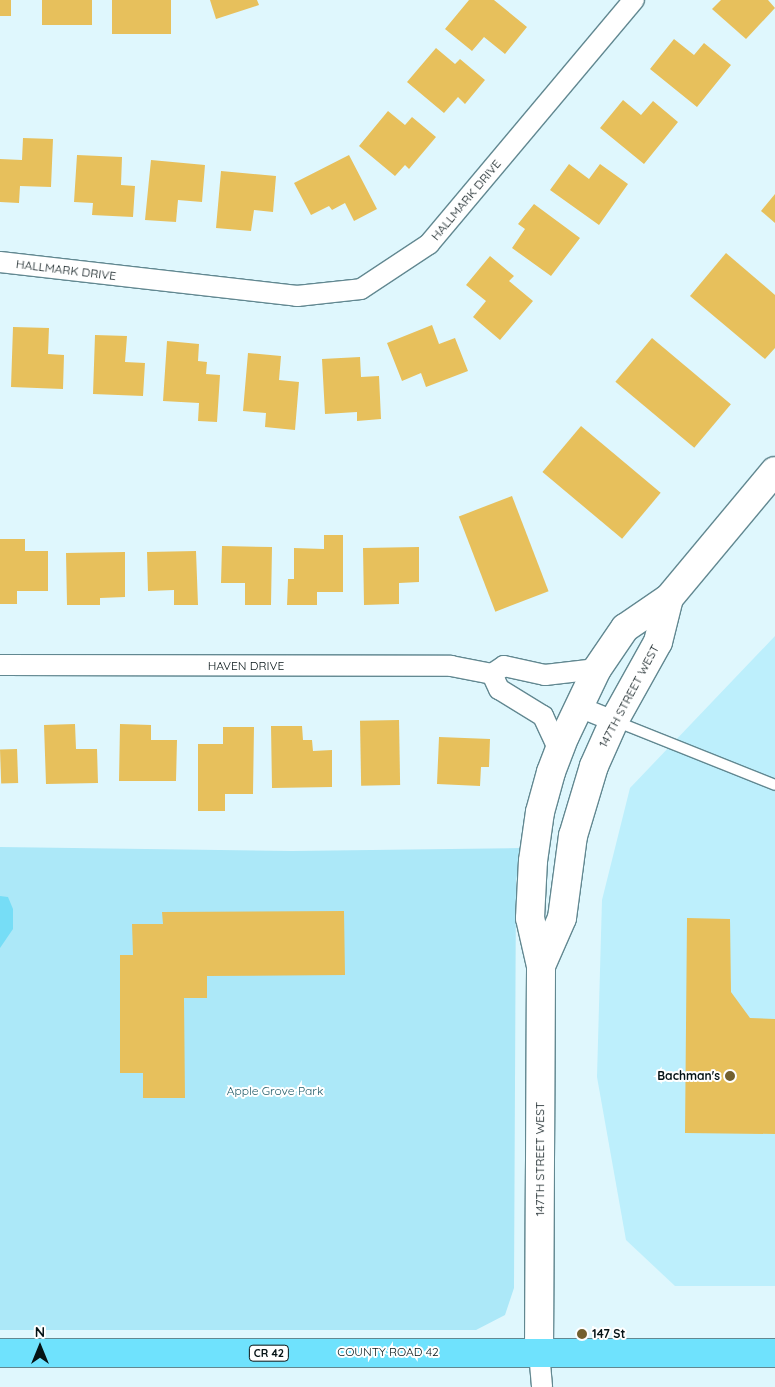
<!DOCTYPE html>
<style>
body{margin:0}
#map{position:relative;width:775px;height:1387px;overflow:hidden;background:#dff7fd;font-family:Quicksand,sans-serif}
div>[style]{position:absolute}
.built>*{inset:0;background:#bdeffc}
.green>*{inset:0;background:#ace8f8}
.water>*{inset:0;background:#76ddf6}
.building>*{inset:0;background:#e7c05c;transform-origin:0 0}
.roads{filter:drop-shadow(1px 0 #628891) drop-shadow(-1px 0 #628891) drop-shadow(0 1px #628891) drop-shadow(0 -1px #628891)}
.lane>*{height:10px;margin:-5px;padding:0 5px;transform-origin:5px;border-radius:5px;background:#fff}
.street>*{height:20px;margin:-10px;padding:0 10px;transform-origin:10px;border-radius:10px;background:#fff}
.secondary>*{height:28px;margin:-14px;padding:0 14px;transform-origin:14px;border-radius:14px;background:#fff}
.highway>*{height:28px;margin:-14px;padding:0 14px;transform-origin:14px;border-radius:14px;background:#6fe2fd}
.dots>*{width:14px;height:14px;translate:-50% -50%;box-sizing:border-box;border:2px solid #fff;border-radius:50%}
span{translate:-50% -50%;white-space:nowrap;text-align:center;line-height:1.15;-webkit-text-stroke:4px #fff;paint-order:stroke}
.shield-label span{padding:1px 4px;background:#fff;border:1px solid;border-radius:4px;-webkit-text-stroke-width:0}
.shield-label{font-size:11px;color:#051316;font-weight:700}
.street-label{font-size:12px;color:#051316}
.poi-label{font-size:12px;color:#051316;font-weight:700}
.right{translate:-100% -50%;text-align:right}
.left{translate:0 -50%;text-align:left}
.park-label{font-size:12px;color:#235d6a}
.north{position:absolute;left:15px;top:1322px;width:50px;height:50px;-webkit-text-stroke:4px #fff;paint-order:stroke;rotate:0deg;font-size:14px;font-weight:700;line-height:20px;text-align:center;color:#051316}
.north::after{content:'';display:block;margin:auto;width:18px;height:22px;background:#051316;clip-path:polygon(50% 0,100% 100%,50% 72%,0 100%)}
</style>
<div id="map">
<div class="built">
<div style="clip-path:polygon(775px 636px,775px 1286px,675px 1286px,626px 1240px,597px 1077px,602px 900px,630px 788px)"></div>
</div>
<div class="green">
<div style="clip-path:polygon(0 847px,292px 851px,522px 848px,516px 881px,514px 1288px,505px 1315px,476px 1330px,0 1330px)"></div>
</div>
<div class="water">
<div style="clip-path:polygon(0 896px,8px 897px,13px 909px,13px 929px,0 948px)"></div>
</div>
<div class="building">
<div style="left:0;top:0;width:11px;height:16px"></div>
<div style="left:42px;top:0;width:50px;height:25px"></div>
<div style="left:112px;top:0;width:59px;height:34px"></div>
<div style="clip-path:polygon(210px 0,257px 0,259px 5px,216px 19px)"></div>
<div style="clip-path:polygon(469px 0,494px 0,527px 27px,505px 54px,484px 37px,472px 51px,445px 29px)"></div>
<div style="clip-path:polygon(721px 0,768px 0,775px 8px,746px 39px,712px 9px)"></div>
<div style="clip-path:polygon(674px 39px,694px 55px,704px 43px,731px 65px,697px 107px,650px 69px)"></div>
<div style="clip-path:polygon(436px 48px,455px 64px,460px 59px,485px 80px,465px 104px,458px 97px,444px 113px,407px 82px)"></div>
<div style="clip-path:polygon(623px 100px,641px 115px,653px 101px,678px 122px,644px 164px,600px 128px)"></div>
<div style="clip-path:polygon(388px 111px,405px 125px,412px 117px,436px 137px,409px 169px,405px 165px,395px 176px,359px 146px)"></div>
<div style="clip-path:polygon(23px 138px,53px 139px,51px 187px,20px 186px,19px 203px,0 202px,0 159px,22px 160px)"></div>
<div style="clip-path:polygon(77px 155px,122px 157px,121px 185px,135px 186px,133px 217px,92px 215px,93px 203px,74px 202px)"></div>
<div style="clip-path:polygon(349px 155px,377px 209px,354px 221px,345px 203px,332px 210px,329px 206px,311px 215px,294px 183px)"></div>
<div style="clip-path:polygon(151px 160px,205px 165px,202px 202px,178px 200px,176px 222px,145px 220px)"></div>
<div style="clip-path:polygon(569px 164px,589px 179px,600px 164px,628px 184px,599px 225px,550px 190px)"></div>
<div style="clip-path:polygon(221px 171px,276px 176px,273px 212px,254px 210px,251px 231px,216px 228px)"></div>
<div style="clip-path:polygon(775px 194px,775px 223px,761px 211px)"></div>
<div style="clip-path:polygon(534px 204px,580px 238px,551px 276px,512px 248px,525px 229px,518px 224px)"></div>
<div style="clip-path:polygon(726px 253px,775px 295px,775px 348px,765px 359px,690px 296px)"></div>
<div style="clip-path:polygon(490px 256px,514px 276px,509px 281px,533px 301px,500px 340px,473px 317px,486px 301px,466px 285px)"></div>
<div style="clip-path:polygon(432px 325px,439px 344px,455px 338px,468px 371px,426px 387px,421px 373px,402px 381px,387px 343px)"></div>
<div style="clip-path:polygon(13px 327px,49px 328px,48px 354px,64px 355px,63px 389px,11px 387px)"></div>
<div style="clip-path:polygon(95px 335px,127px 336px,125px 362px,145px 363px,143px 396px,93px 394px)"></div>
<div style="left:652px;top:338px;width:103px;height:57px;rotate:40deg"></div>
<div style="clip-path:polygon(167px 341px,199px 344px,198px 361px,207px 362px,206px 374px,220px 375px,217px 422px,198px 421px,199px 403px,163px 401px)"></div>
<div style="clip-path:polygon(248px 353px,281px 356px,279px 380px,299px 382px,295px 430px,265px 427px,266px 413px,243px 411px)"></div>
<div style="clip-path:polygon(360px 357px,361px 377px,379px 376px,381px 419px,357px 421px,357px 412px,325px 414px,322px 359px)"></div>
<div style="left:581px;top:426px;width:104px;height:60px;rotate:40deg"></div>
<div style="left:512px;top:496px;width:102px;height:57px;rotate:69deg"></div>
<div style="clip-path:polygon(324px 535px,343px 535px,343px 592px,317px 592px,317px 605px,287px 605px,288px 579px,294px 579px,294px 548px,324px 549px)"></div>
<div style="clip-path:polygon(0 539px,25px 539px,25px 551px,48px 551px,48px 591px,17px 591px,17px 604px,0 604px)"></div>
<div style="clip-path:polygon(222px 546px,272px 547px,271px 605px,245px 605px,245px 583px,221px 583px)"></div>
<div style="clip-path:polygon(419px 547px,419px 582px,399px 583px,399px 604px,364px 605px,363px 548px)"></div>
<div style="clip-path:polygon(196px 551px,198px 605px,174px 605px,174px 590px,148px 591px,147px 552px)"></div>
<div style="clip-path:polygon(125px 552px,125px 597px,100px 598px,100px 605px,67px 605px,66px 553px)"></div>
<div style="left:399px;top:720px;width:65px;height:39px;rotate:89deg"></div>
<div style="clip-path:polygon(75px 724px,76px 749px,97px 749px,98px 783px,46px 784px,44px 725px)"></div>
<div style="clip-path:polygon(120px 724px,151px 725px,151px 740px,177px 740px,176px 781px,119px 781px)"></div>
<div style="clip-path:polygon(271px 726px,302px 726px,303px 740px,312px 740px,313px 751px,332px 750px,332px 787px,272px 788px)"></div>
<div style="clip-path:polygon(223px 727px,254px 727px,253px 794px,225px 794px,225px 811px,198px 811px,198px 744px,223px 744px)"></div>
<div style="clip-path:polygon(439px 737px,490px 739px,489px 767px,481px 767px,480px 786px,437px 784px)"></div>
<div style="left:17px;top:749px;width:34px;height:17px;rotate:88deg"></div>
<div style="clip-path:polygon(344px 911px,345px 975px,207px 976px,207px 998px,184px 998px,185px 1098px,143px 1098px,143px 1073px,120px 1073px,120px 955px,133px 955px,132px 924px,163px 924px,162px 912px)"></div>
<div style="clip-path:polygon(687px 918px,730px 919px,731px 992px,750px 1018px,775px 1019px,775px 1134px,685px 1133px)"></div>
</div>
<div class="roads">
<div class="lane">
<div style="left:615px;top:721px;width:172px;rotate:21.8deg"></div>
</div>
<div class="street">
<div style="left:0;top:262px;width:299px;rotate:6.5deg"></div>
<div style="left:297px;top:296px;width:64px;rotate:-6.2deg"></div>
<div style="left:361px;top:289px;width:82px;rotate:-33.5deg"></div>
<div style="left:429px;top:244px;width:319px;rotate:-50deg"></div>
<div style="left:0;top:665px;width:451px;rotate:0.1deg"></div>
<div style="left:451px;top:666px;width:42px;rotate:11deg"></div>
<div style="left:492px;top:674px;width:14px;rotate:-34deg"></div>
<div style="left:504px;top:666px;width:42px;rotate:12.4deg"></div>
<div style="left:545px;top:675px;width:52px;rotate:-6.6deg"></div>
<div style="left:492px;top:674px;width:17px;rotate:65deg"></div>
<div style="left:499px;top:689px;width:52px;rotate:31.5deg"></div>
<div style="left:543px;top:716px;width:38px;rotate:65deg"></div>
<div style="left:579px;top:707px;width:38px;rotate:22deg"></div>
<div style="left:539px;top:1352px;width:35px;rotate:85deg"></div>
</div>
<div class="secondary">
<div style="left:541px;top:966px;width:52px;rotate:-66.4deg"></div>
<div style="left:562px;top:918px;width:83px;rotate:-82.4deg"></div>
<div style="left:573px;top:836px;width:73px;rotate:-73.3deg"></div>
<div style="left:594px;top:766px;width:49px;rotate:-66deg"></div>
<div style="left:614px;top:721px;width:90px;rotate:-60.9deg"></div>
<div style="left:658px;top:642px;width:45px;rotate:-76deg"></div>
<div style="left:539px;top:1352px;width:386px;rotate:-89.7deg"></div>
<div style="left:541px;top:966px;width:49px;rotate:-102.9deg"></div>
<div style="left:530px;top:918px;width:57px;rotate:-87deg"></div>
<div style="left:533px;top:861px;width:49px;rotate:-81.9deg"></div>
<div style="left:540px;top:812px;width:41px;rotate:-74.6deg"></div>
<div style="left:551px;top:772px;width:39px;rotate:-69deg"></div>
<div style="left:565px;top:736px;width:74px;rotate:-64.5deg"></div>
<div style="left:597px;top:669px;width:50px;rotate:-55.7deg"></div>
<div style="left:625px;top:628px;width:53px;rotate:-34.3deg"></div>
<div style="left:669px;top:598px;width:165px;rotate:-50.2deg"></div>
</div>
<div class="highway">
<div style="left:0;top:1353px;width:775px"></div>
</div>
</div>
<div class="dots">
<div style="left:730px;top:1076px;background:#73602f"></div>
<div style="left:582px;top:1334px;background:#73602f"></div>
</div>
<div class="shield-label">
<span style="left:269px;top:1353px">CR 42</span>
</div>
<div class="street-label">
<span style="left:466px;top:200px;rotate:-50deg">HALLMARK DRIVE</span>
<span style="left:66px;top:270px;rotate:7deg">HALLMARK DRIVE</span>
<span style="left:246px;top:666px">HAVEN DRIVE</span>
<span style="left:629px;top:696px;rotate:-62deg">147TH STREET WEST</span>
<span style="left:540px;top:1159px;rotate:-90deg">147TH STREET WEST</span>
<span style="left:388px;top:1352px">COUNTY ROAD 42</span>
</div>
<div class="poi-label">
<span class="right" style="left:720px;top:1076px">Bachman's</span>
<span class="left" style="left:592px;top:1334px">147 St</span>
</div>
<div class="park-label">
<span style="left:275px;top:1091px">Apple Grove Park</span>
</div>
<div class="north">N</div>
</div>
